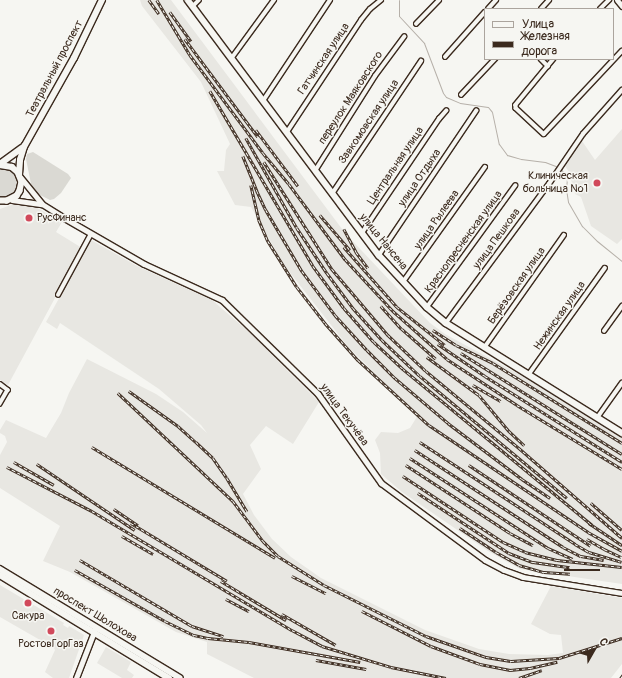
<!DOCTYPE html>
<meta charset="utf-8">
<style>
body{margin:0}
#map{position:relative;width:622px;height:678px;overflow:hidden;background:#f6f6f2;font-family:Pangolin,sans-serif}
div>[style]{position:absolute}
.built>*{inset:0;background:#e8e7e2}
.green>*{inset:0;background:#dad9d3}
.stream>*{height:1px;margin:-0.5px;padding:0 0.5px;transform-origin:0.5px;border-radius:0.5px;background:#b6b0a9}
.roads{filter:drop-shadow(1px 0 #3b2a1e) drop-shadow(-1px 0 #3b2a1e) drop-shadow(0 1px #3b2a1e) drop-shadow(0 -1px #3b2a1e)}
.street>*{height:3.5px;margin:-1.75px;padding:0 1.75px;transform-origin:1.75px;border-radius:1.75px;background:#f6f6f2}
.secondary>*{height:5px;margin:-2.5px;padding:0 2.5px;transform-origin:2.5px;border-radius:2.5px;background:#f6f6f2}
.primary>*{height:5.5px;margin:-2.75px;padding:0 2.75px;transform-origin:2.75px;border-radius:2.75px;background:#f6f6f2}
.tram>*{height:1px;margin:-0.5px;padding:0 0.5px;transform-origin:0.5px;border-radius:0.5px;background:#3b2a1e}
.rail>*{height:2.5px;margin-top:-1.25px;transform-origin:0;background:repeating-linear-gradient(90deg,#f6f6f2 0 3px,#3b2a1e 0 6px);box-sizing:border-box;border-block:1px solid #3b2a1e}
.dots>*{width:11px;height:11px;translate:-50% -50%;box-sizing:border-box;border:2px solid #f6f6f2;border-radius:50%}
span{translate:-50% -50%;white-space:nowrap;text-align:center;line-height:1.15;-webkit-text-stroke:3px #f6f6f2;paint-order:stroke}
.street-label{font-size:11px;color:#3b2a1e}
.poi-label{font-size:11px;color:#3b2a1e}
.right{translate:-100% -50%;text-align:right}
.left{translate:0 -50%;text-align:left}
.legend{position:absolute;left:484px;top:8px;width:130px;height:52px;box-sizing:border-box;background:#f6f6f2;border:1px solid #aba49d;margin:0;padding:5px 7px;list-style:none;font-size:12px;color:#3b2a1e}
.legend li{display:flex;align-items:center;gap:8px;height:20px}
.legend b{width:20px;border:1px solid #aba49d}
.north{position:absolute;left:574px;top:630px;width:40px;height:40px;-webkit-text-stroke:3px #f6f6f2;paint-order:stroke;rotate:51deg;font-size:11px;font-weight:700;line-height:16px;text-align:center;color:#3b2a1e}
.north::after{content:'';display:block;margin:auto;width:14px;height:18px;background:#3b2a1e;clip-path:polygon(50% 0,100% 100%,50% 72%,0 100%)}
</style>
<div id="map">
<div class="built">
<div style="clip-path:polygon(140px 0,171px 0,345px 233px,430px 323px,445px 334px,526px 378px,622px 438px,622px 584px,520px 569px,488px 551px,402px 492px,381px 474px,380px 453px,375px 440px,381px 432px,398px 433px,410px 428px,418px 415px,349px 348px,284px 265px,251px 207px,235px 205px,217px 171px,224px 171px,226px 150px,230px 144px,201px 82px,142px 6px)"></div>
<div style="clip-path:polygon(622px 129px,622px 239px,617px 244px,591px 226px,581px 197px,575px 194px,569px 172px,565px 166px,582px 141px,595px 160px)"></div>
<div style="clip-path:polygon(22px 199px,62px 222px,56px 232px,82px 248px,8px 385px,0 380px,0 209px,14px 204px)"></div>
<div style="clip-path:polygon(91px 240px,139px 267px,212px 300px,249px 332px,319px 402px,293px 444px,266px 426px,250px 445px,261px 469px,243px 494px,254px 515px,272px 539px,291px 557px,321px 578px,425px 630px,479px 649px,509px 654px,548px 655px,563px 653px,561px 635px,550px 634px,531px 624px,551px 586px,622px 598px,622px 664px,611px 678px,254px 678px,207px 654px,207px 642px,176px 632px,70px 572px,43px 561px,60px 526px,0 488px,0 455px,7px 442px,5px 436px,0 433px,0 430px,6px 420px,46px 438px,61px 413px,69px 393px,87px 359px,156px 394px,183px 412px,207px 433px,201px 425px,159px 389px,60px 323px,57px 329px,46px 322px)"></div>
<div style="clip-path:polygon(0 585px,64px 623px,63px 625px,68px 628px,69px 626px,84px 635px,69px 678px,53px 678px,45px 672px,55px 650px,54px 648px,0 617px)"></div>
<div style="clip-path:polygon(106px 647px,131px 662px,127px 670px,134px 675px,132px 678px,122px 678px,97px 663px)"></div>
</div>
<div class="green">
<div style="clip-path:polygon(33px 152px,68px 174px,71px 178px,61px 193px,54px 199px,50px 200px,38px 194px,31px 184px,26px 159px,27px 154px)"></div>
<div style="clip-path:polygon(0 167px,11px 169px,19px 179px,17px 190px,8px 198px,0 198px)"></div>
</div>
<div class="stream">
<div style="left:399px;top:0;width:16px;rotate:90deg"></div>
<div style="left:399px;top:16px;width:37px;rotate:47deg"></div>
<div style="left:424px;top:43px;width:53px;rotate:69.2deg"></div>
<div style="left:443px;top:93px;width:5px;rotate:53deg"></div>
<div style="left:446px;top:97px;width:15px;rotate:23deg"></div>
<div style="left:460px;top:103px;width:28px;rotate:8deg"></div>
<div style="left:488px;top:107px;width:6px;rotate:51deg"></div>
<div style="left:492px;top:112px;width:33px;rotate:78deg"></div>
<div style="left:499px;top:144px;width:14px;rotate:54deg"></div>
<div style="left:507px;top:155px;width:15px;rotate:16deg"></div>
<div style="left:521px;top:159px;width:24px;rotate:7deg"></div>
<div style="left:545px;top:162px;width:14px;rotate:21deg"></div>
<div style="left:561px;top:169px;width:11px;rotate:56deg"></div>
<div style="left:567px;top:178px;width:11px;rotate:95deg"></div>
<div style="left:566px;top:189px;width:13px;rotate:81deg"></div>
<div style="left:568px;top:202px;width:28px;rotate:60deg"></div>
<div style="left:582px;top:226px;width:21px;rotate:45deg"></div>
<div style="left:597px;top:241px;width:32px;rotate:39deg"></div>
</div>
<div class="roads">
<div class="street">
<div style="left:193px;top:6px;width:8px;rotate:-45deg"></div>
<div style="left:488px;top:9px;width:12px;rotate:-48deg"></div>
<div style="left:541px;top:9px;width:12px;rotate:-48deg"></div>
<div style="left:600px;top:9px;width:13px;rotate:-45deg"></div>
<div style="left:416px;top:24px;width:33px;rotate:-46deg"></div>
<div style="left:445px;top:57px;width:60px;rotate:-48.4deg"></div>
<div style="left:231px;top:59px;width:73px;rotate:-53.9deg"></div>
<div style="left:541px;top:59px;width:10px;rotate:45deg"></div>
<div style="left:554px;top:59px;width:60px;rotate:129.6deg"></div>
<div style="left:516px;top:105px;width:3px;rotate:90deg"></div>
<div style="left:516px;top:108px;width:38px;rotate:43deg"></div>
<div style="left:544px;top:134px;width:114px;rotate:-46.8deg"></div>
<div style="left:461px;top:95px;width:50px;rotate:-46.6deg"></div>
<div style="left:263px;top:101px;width:121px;rotate:-56.4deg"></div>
<div style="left:287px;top:132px;width:134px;rotate:-56.5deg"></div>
<div style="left:361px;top:20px;width:14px;rotate:-51deg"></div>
<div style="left:370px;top:9px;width:14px;rotate:-39deg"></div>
<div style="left:315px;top:171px;width:112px;rotate:-57.7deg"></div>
<div style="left:375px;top:76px;width:49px;rotate:-53.4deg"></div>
<div style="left:332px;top:194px;width:160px;rotate:-56.2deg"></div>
<div style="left:362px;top:233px;width:138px;rotate:-56deg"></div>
<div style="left:439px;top:119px;width:11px;rotate:-49deg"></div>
<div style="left:379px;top:255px;width:174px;rotate:-56deg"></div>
<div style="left:403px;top:282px;width:141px;rotate:-54.5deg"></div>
<div style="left:58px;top:295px;width:69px;rotate:-61.6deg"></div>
<div style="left:427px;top:307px;width:150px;rotate:-54deg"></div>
<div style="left:446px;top:323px;width:173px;rotate:-53.5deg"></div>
<div style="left:549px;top:184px;width:60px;rotate:-55.8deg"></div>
<div style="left:583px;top:134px;width:59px;rotate:-48.4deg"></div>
<div style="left:604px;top:331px;width:31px;rotate:-54deg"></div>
<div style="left:484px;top:348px;width:138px;rotate:-54.7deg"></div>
<div style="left:529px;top:374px;width:130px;rotate:-54.4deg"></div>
<div style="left:0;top:384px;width:10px;rotate:37deg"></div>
<div style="left:8px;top:390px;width:16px;rotate:120deg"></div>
<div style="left:597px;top:418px;width:43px;rotate:-54.5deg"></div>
</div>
<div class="secondary">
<div style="left:617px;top:0;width:8px;rotate:50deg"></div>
<div style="left:21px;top:178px;width:33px;rotate:51deg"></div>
<div style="left:42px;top:204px;width:28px;rotate:32deg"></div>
<div style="left:66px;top:219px;width:90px;rotate:30deg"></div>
<div style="left:144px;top:264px;width:86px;rotate:24.8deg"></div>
<div style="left:222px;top:300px;width:134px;rotate:44.4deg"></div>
<div style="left:318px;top:394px;width:109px;rotate:54.7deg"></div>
<div style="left:381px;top:483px;width:129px;rotate:36.5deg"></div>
<div style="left:485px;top:560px;width:21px;rotate:28deg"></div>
<div style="left:504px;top:570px;width:20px;rotate:20deg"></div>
<div style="left:523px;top:577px;width:100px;rotate:9.2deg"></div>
<div style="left:12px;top:200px;width:30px;rotate:8deg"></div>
<div style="left:76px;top:678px;width:53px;rotate:-68.8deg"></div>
</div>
<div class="primary">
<div style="left:188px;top:0;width:319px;rotate:53.2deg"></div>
<div style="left:379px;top:255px;width:71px;rotate:47.3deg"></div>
<div style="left:427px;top:307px;width:25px;rotate:40deg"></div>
<div style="left:446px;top:323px;width:208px;rotate:32deg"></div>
<div style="left:0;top:164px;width:27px;rotate:-36deg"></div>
<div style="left:0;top:165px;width:12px;rotate:9deg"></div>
<div style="left:12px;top:167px;width:8px;rotate:40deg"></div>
<div style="left:18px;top:172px;width:11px;rotate:68deg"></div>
<div style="left:22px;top:182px;width:9px;rotate:103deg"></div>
<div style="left:20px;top:191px;width:6px;rotate:121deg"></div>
<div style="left:17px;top:196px;width:11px;rotate:153deg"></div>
<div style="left:7px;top:201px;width:7px;rotate:180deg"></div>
<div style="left:19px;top:175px;width:15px;rotate:-86deg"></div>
<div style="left:20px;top:160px;width:14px;rotate:-73deg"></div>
<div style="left:24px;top:147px;width:102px;rotate:-60.7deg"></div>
<div style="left:74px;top:58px;width:64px;rotate:-64.2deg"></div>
<div style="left:0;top:569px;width:210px;rotate:31.2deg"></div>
<div style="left:0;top:575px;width:198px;rotate:31.4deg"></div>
</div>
</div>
<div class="tram">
<div style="left:619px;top:678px;width:5px;rotate:-53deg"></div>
</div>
<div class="rail">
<div style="left:149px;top:0;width:17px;rotate:54deg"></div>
<div style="left:157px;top:0;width:64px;rotate:59deg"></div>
<div style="left:190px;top:55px;width:122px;rotate:53.3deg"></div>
<div style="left:263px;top:153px;width:40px;rotate:50deg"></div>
<div style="left:289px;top:184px;width:94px;rotate:53.3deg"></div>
<div style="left:345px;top:259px;width:71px;rotate:47.3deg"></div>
<div style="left:393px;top:311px;width:72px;rotate:41.6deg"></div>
<div style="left:447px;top:359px;width:84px;rotate:33.3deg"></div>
<div style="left:517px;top:405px;width:123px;rotate:31.4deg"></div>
<div style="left:170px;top:12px;width:36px;rotate:54deg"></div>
<div style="left:185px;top:39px;width:122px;rotate:53.3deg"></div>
<div style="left:210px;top:91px;width:203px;rotate:59.5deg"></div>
<div style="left:313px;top:266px;width:52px;rotate:53.6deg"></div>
<div style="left:344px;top:308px;width:45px;rotate:48.6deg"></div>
<div style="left:374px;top:342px;width:40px;rotate:43deg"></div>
<div style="left:403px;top:369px;width:245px;rotate:39.5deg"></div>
<div style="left:256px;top:130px;width:70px;rotate:53.1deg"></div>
<div style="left:246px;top:138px;width:103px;rotate:60.5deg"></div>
<div style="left:297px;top:228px;width:54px;rotate:56.3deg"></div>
<div style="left:327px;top:273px;width:44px;rotate:53.4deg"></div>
<div style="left:353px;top:308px;width:43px;rotate:47.8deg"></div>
<div style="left:382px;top:340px;width:52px;rotate:43.5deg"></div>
<div style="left:420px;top:376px;width:191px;rotate:39.7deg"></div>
<div style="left:243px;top:156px;width:38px;rotate:68deg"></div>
<div style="left:257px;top:191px;width:21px;rotate:65deg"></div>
<div style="left:266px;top:210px;width:71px;rotate:59.5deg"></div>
<div style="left:302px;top:271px;width:55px;rotate:53.1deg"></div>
<div style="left:335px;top:315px;width:47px;rotate:47.6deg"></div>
<div style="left:367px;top:350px;width:40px;rotate:45deg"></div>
<div style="left:395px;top:378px;width:70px;rotate:40.3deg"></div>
<div style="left:448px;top:423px;width:93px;rotate:37.1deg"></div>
<div style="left:522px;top:479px;width:34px;rotate:34deg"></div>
<div style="left:264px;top:162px;width:127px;rotate:57.6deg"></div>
<div style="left:332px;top:269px;width:87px;rotate:49.7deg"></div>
<div style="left:388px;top:335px;width:52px;rotate:43.5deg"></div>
<div style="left:426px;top:371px;width:121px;rotate:39.6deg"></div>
<div style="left:519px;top:448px;width:137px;rotate:41.1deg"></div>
<div style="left:251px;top:185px;width:36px;rotate:77deg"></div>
<div style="left:259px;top:220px;width:23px;rotate:67deg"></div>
<div style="left:268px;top:241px;width:54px;rotate:57.8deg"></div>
<div style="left:297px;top:287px;width:46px;rotate:52.1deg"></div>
<div style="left:325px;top:323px;width:50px;rotate:48.3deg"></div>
<div style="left:358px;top:360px;width:96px;rotate:42.5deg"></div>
<div style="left:429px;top:425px;width:192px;rotate:33.9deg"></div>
<div style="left:588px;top:532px;width:39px;rotate:29deg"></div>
<div style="left:320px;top:215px;width:46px;rotate:49.4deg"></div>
<div style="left:344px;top:229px;width:26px;rotate:62deg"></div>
<div style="left:356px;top:252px;width:20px;rotate:53deg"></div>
<div style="left:344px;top:247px;width:80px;rotate:48.5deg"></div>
<div style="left:397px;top:307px;width:61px;rotate:38.4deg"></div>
<div style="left:381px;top:306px;width:31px;rotate:48deg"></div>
<div style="left:402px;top:329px;width:45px;rotate:41.4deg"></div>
<div style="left:433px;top:330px;width:27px;rotate:33deg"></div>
<div style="left:456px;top:345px;width:41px;rotate:25.9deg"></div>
<div style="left:493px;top:363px;width:152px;rotate:31.8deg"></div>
<div style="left:438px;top:344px;width:57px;rotate:34.2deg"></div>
<div style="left:485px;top:376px;width:162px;rotate:32.1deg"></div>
<div style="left:461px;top:353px;width:190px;rotate:32.1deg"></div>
<div style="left:427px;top:357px;width:64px;rotate:36.2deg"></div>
<div style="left:479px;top:395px;width:47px;rotate:50.2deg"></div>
<div style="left:509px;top:431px;width:21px;rotate:43deg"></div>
<div style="left:473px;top:385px;width:32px;rotate:30deg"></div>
<div style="left:129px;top:391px;width:60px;rotate:35.5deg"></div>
<div style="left:178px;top:426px;width:24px;rotate:42deg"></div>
<div style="left:196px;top:442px;width:23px;rotate:43deg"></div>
<div style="left:213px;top:458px;width:24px;rotate:55deg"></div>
<div style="left:227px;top:478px;width:39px;rotate:59deg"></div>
<div style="left:118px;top:393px;width:158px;rotate:43.2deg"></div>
<div style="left:233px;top:501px;width:50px;rotate:53.1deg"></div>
<div style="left:263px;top:541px;width:21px;rotate:45deg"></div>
<div style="left:278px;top:556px;width:54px;rotate:32.2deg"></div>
<div style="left:324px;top:585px;width:114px;rotate:26.6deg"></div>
<div style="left:426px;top:636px;width:64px;rotate:19.3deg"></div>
<div style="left:486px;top:657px;width:25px;rotate:9deg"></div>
<div style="left:511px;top:661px;width:48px;rotate:-3.6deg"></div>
<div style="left:559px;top:658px;width:66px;rotate:-17.6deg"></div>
<div style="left:420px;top:442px;width:186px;rotate:33.3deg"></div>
<div style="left:575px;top:544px;width:16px;rotate:30deg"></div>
<div style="left:589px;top:552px;width:34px;rotate:17deg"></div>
<div style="left:92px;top:447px;width:214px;rotate:31.2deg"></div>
<div style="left:415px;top:450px;width:177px;rotate:33.2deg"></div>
<div style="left:563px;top:547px;width:20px;rotate:27deg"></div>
<div style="left:581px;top:556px;width:23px;rotate:10deg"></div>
<div style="left:410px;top:458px;width:165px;rotate:33.1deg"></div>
<div style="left:548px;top:548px;width:27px;rotate:24deg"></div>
<div style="left:14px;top:462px;width:46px;rotate:29.9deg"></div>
<div style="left:37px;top:464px;width:118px;rotate:34deg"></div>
<div style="left:406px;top:465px;width:124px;rotate:33.2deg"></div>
<div style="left:510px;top:533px;width:26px;rotate:28deg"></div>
<div style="left:469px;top:465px;width:146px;rotate:33.6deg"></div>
<div style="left:7px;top:467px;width:96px;rotate:27.4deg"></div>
<div style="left:92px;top:511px;width:233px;rotate:30.8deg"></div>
<div style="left:292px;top:630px;width:34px;rotate:28deg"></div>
<div style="left:322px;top:646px;width:72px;rotate:16.9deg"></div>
<div style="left:391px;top:667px;width:56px;rotate:11.3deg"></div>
<div style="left:403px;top:476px;width:120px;rotate:33.4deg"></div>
<div style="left:503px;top:542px;width:24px;rotate:24deg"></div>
<div style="left:525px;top:552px;width:33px;rotate:14deg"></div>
<div style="left:557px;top:560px;width:65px;rotate:6.1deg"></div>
<div style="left:418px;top:493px;width:109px;rotate:33.4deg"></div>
<div style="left:509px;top:553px;width:26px;rotate:21deg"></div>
<div style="left:533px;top:562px;width:37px;rotate:8deg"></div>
<div style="left:591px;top:503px;width:41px;rotate:41.1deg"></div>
<div style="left:114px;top:509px;width:29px;rotate:34deg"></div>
<div style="left:131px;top:523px;width:112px;rotate:31.1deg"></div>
<div style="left:589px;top:523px;width:40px;rotate:34deg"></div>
<div style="left:460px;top:528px;width:43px;rotate:33.7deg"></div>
<div style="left:496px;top:552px;width:26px;rotate:29deg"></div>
<div style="left:519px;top:565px;width:26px;rotate:16deg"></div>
<div style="left:544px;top:572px;width:26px;rotate:4deg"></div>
<div style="left:122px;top:536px;width:36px;rotate:30deg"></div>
<div style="left:587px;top:539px;width:20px;rotate:30deg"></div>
<div style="left:604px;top:549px;width:19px;rotate:25deg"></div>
<div style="left:80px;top:560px;width:130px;rotate:30.5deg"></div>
<div style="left:192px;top:626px;width:33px;rotate:18deg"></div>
<div style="left:75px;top:570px;width:103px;rotate:29.5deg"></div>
<div style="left:165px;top:621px;width:32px;rotate:26deg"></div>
<div style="left:194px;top:635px;width:14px;rotate:12deg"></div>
<div style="left:208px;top:638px;width:41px;rotate:5.6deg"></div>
<div style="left:249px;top:642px;width:113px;rotate:10.2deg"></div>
<div style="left:564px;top:570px;width:36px"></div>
<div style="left:292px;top:576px;width:38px;rotate:27deg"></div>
<div style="left:221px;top:581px;width:76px;rotate:31deg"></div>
<div style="left:226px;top:599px;width:26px;rotate:28deg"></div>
<div style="left:362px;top:611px;width:77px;rotate:26.9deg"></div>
<div style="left:431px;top:646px;width:52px;rotate:20.2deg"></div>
<div style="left:480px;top:664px;width:31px;rotate:11deg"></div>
<div style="left:510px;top:670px;width:20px;rotate:-6deg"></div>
<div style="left:530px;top:668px;width:28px;rotate:-13deg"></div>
<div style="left:282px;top:614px;width:62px;rotate:29.9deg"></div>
<div style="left:316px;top:660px;width:51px;rotate:10.2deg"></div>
<div style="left:519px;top:678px;width:24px;rotate:-19deg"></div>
</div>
<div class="dots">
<div style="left:597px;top:183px;background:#d1495b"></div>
<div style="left:29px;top:218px;background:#d1495b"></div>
<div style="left:28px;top:603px;background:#d1495b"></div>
<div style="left:51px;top:631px;background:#d1495b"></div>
</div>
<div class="street-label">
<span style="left:324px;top:59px;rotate:-56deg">Гатчинская улица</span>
<span style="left:55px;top:69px;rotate:-62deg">Театральный проспект</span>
<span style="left:351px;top:98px;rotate:-57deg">переулок Маяковского</span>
<span style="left:369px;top:122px;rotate:-56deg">Завкомовская улица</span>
<span style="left:396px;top:166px;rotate:-56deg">Центральная улица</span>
<span style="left:420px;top:178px;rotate:-56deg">улица Отдыха</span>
<span style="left:437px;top:220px;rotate:-55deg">улица Рылеева</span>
<span style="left:497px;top:239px;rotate:-54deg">улица Пешкова</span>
<span style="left:383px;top:242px;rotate:51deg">улица Нансена</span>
<span style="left:464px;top:242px;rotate:-54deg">Краснопресненская улица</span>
<span style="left:517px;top:286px;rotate:-55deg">Берёзовская улица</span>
<span style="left:560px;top:316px;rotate:-55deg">Нежинская улица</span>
<span style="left:344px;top:415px;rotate:54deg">улица Текучёва</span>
<span style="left:95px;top:615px;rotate:31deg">проспект Шолохова</span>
</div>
<div class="poi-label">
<span class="right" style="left:588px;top:183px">Клиническая<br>больница №1</span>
<span class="left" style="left:37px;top:218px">РусФинанс</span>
<span style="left:28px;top:616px">Сакура</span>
<span style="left:51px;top:644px">РостовГорГаз</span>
</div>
<ul class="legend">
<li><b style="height:5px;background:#f6f6f2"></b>Улица</li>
<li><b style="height:5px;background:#3b2a1e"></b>Железная дорога</li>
</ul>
<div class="north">С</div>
</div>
